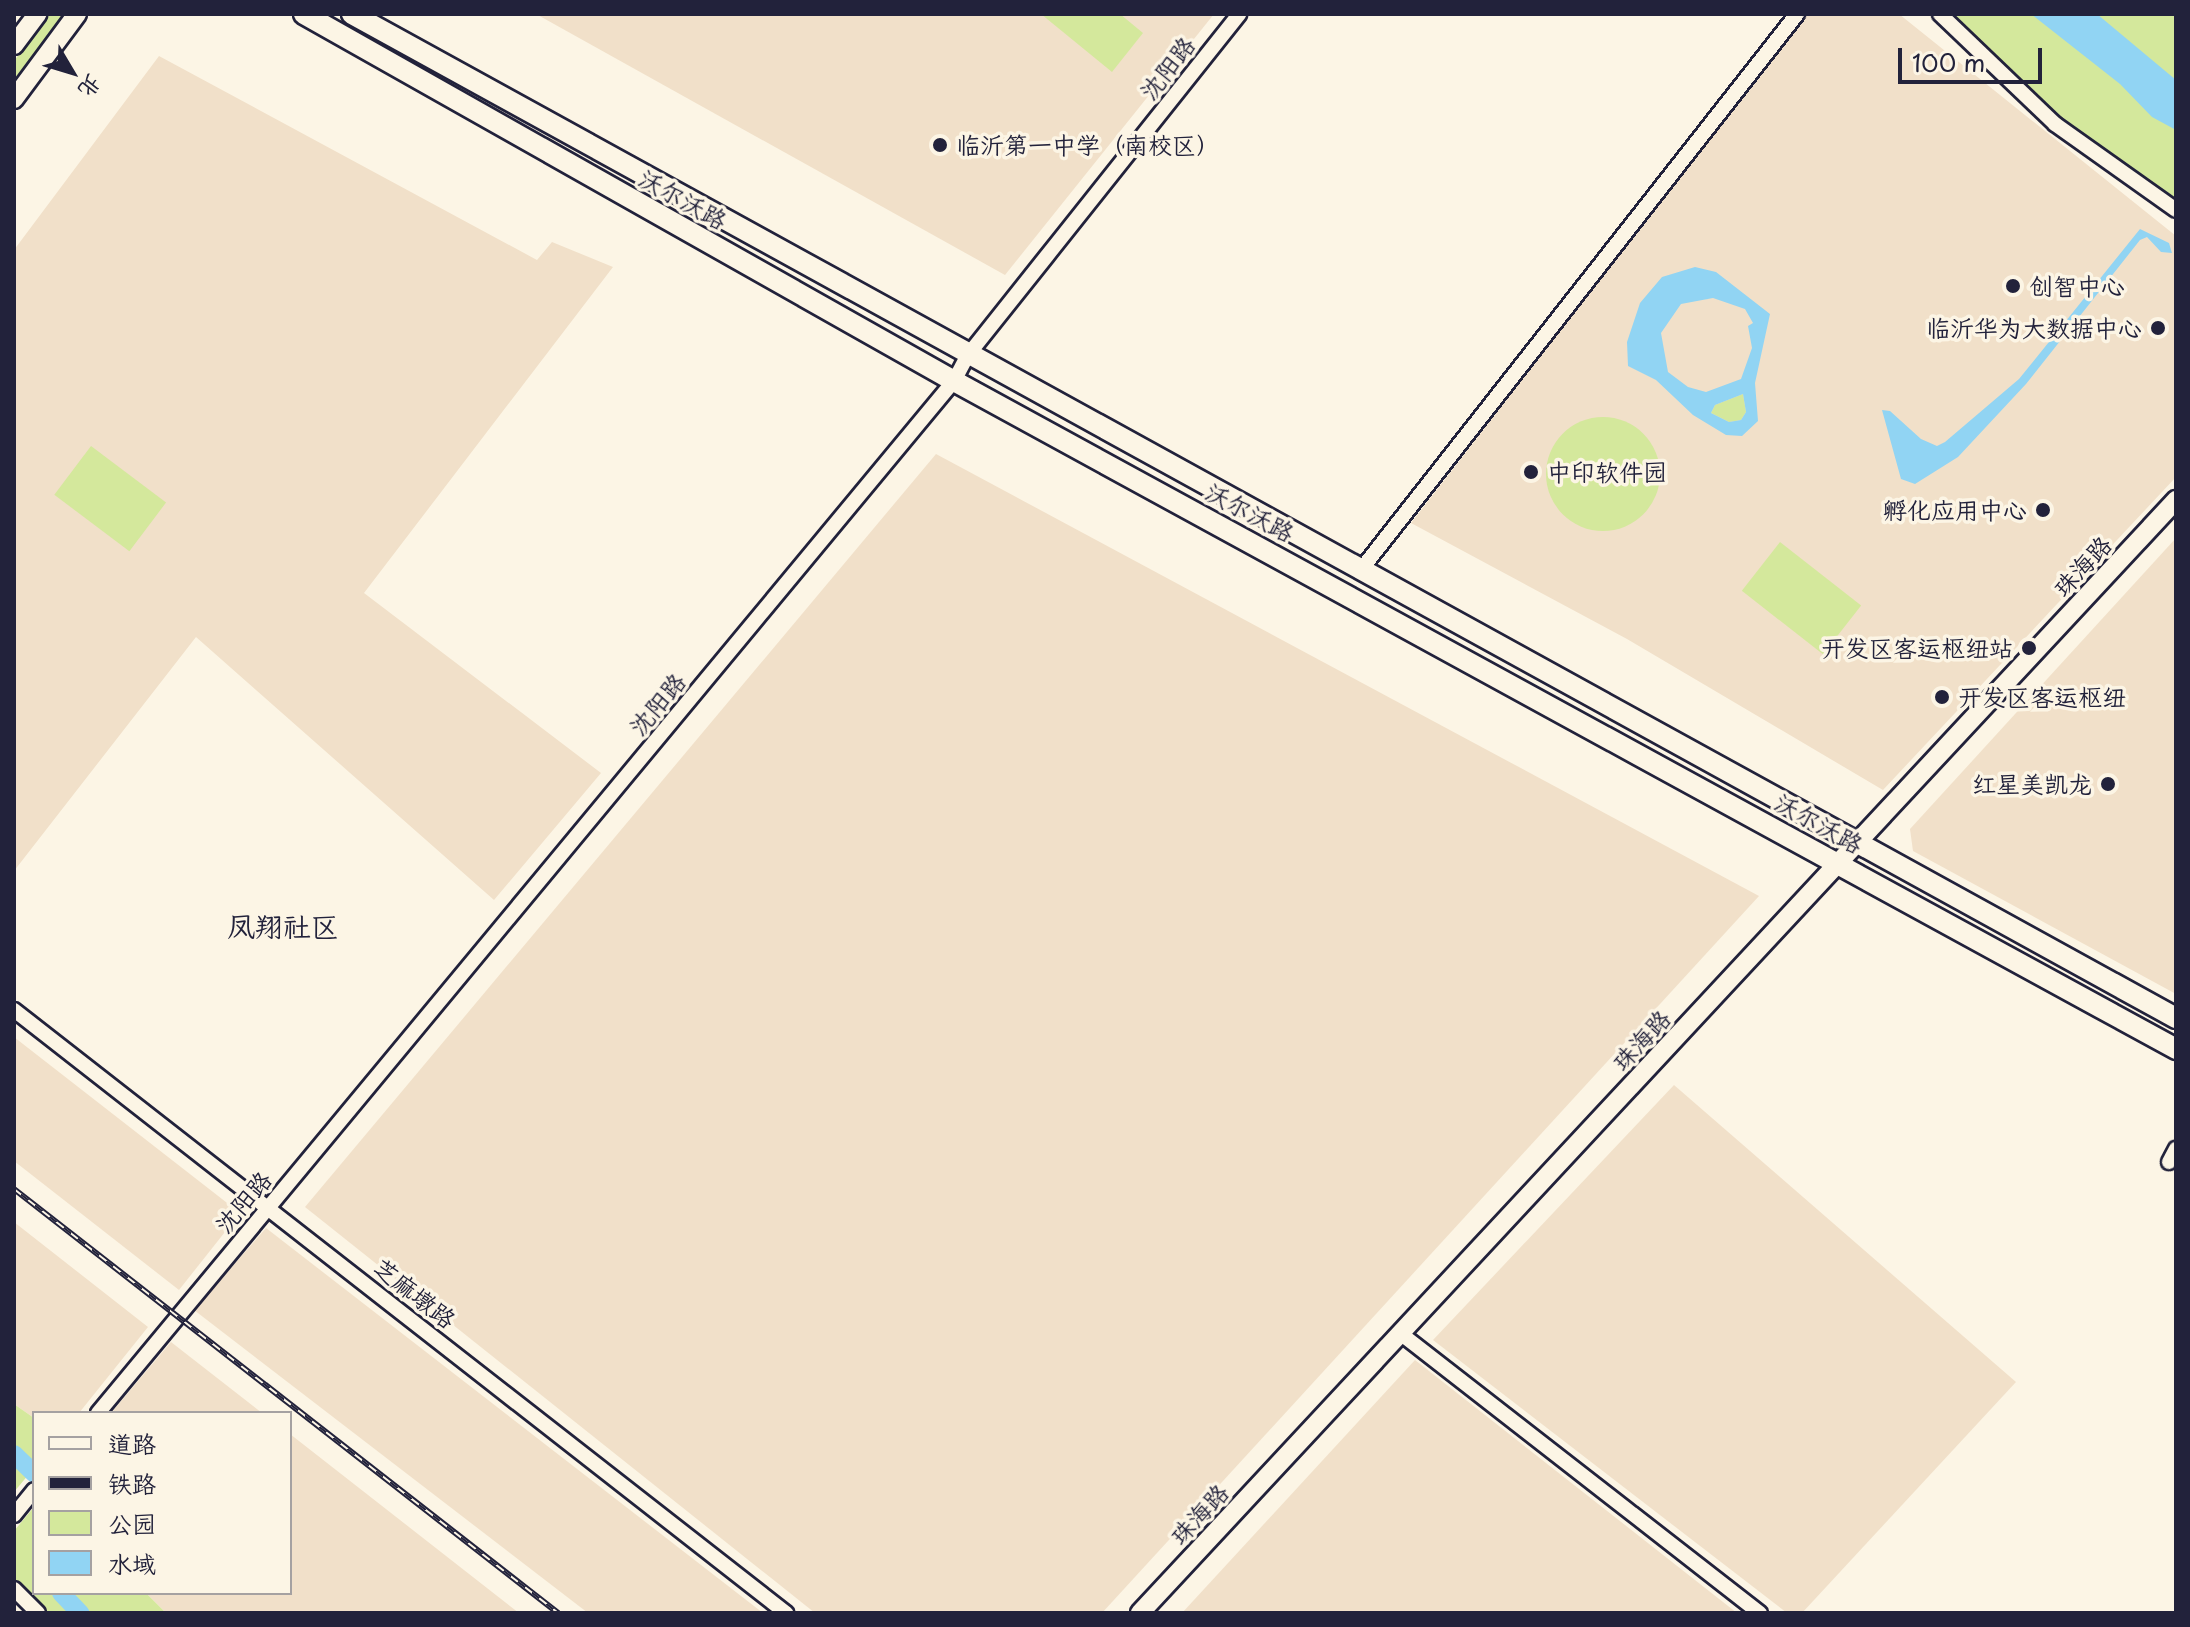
<!DOCTYPE html>
<meta charset="utf-8">
<style>
body{margin:0}
#map{position:relative;width:2190px;height:1627px;overflow:hidden;background:#fcf5e5;font-family:"Playpen Sans","LXGW WenKai TC",sans-serif}
div>[style]{position:absolute}
.built>*{inset:0;background:#f1e0c9}
.green>*{inset:0;background:#d4e89c;transform-origin:0 0}
.round{border-radius:50%}
.water>*{inset:0;background:#91d4f3}
.river>*{height:18px;margin:-9px;padding:0 9px;transform-origin:9px;border-radius:9px;background:#91d4f3}
.roads{filter:drop-shadow(2px 0 #22223b) drop-shadow(-2px 0 #22223b) drop-shadow(0 2px #22223b) drop-shadow(0 -2px #22223b)}
.minor>*{height:14px;margin:-7px;padding:0 7px;transform-origin:7px;border-radius:7px;background:#fcf5e5}
.major>*{height:18px;margin:-9px;padding:0 9px;transform-origin:9px;border-radius:9px;background:#fcf5e5}
.highway>*{height:20px;margin:-10px;padding:0 10px;transform-origin:10px;border-radius:10px;background:#fcf5e5}
.rail>*{height:6px;margin-top:-3px;transform-origin:0;background:repeating-linear-gradient(90deg,#fcf5e5 0 9px,#22223b 0 18px);box-sizing:border-box;border-block:2px solid #22223b}
.dots>*{width:22px;height:22px;translate:-50% -50%;box-sizing:border-box;border:4px solid #fcf5e5;border-radius:50%}
span{translate:-50% -50%;white-space:nowrap;text-align:center;line-height:1.15;-webkit-text-stroke:7px #fcf5e5;paint-order:stroke}
.street-label{font-size:24px;color:#22223b}
.poi-label{font-size:24px;color:#22223b}
.left{translate:0 -50%;text-align:left}
.right{translate:-100% -50%;text-align:right}
.quarter-label{font-size:28px;color:#22223b}
.frame{position:absolute;inset:0;border:16px solid #22223b;pointer-events:none}
.legend{position:absolute;left:32px;top:1411px;width:260px;height:184px;box-sizing:border-box;background:#fcf5e5;border:2px solid #a5a1a1;margin:0;padding:10px 14px;list-style:none;font-size:24px;color:#22223b}
.legend li{display:flex;align-items:center;gap:16px;height:40px}
.legend b{width:40px;border:2px solid #a5a1a1}
.north{position:absolute;left:32px;top:32px;width:80px;height:80px;-webkit-text-stroke:6px #fcf5e5;paint-order:stroke;rotate:128deg;font-size:22px;font-weight:700;line-height:32px;text-align:center;color:#22223b}
.north::after{content:'';display:block;margin:auto;width:28px;height:36px;background:#22223b;clip-path:polygon(50% 0,100% 100%,50% 72%,0 100%)}
.scale{position:absolute;left:1898px;top:48px;width:144px;height:36px;box-sizing:border-box;border:4px solid #22223b;border-top:0;padding-left:10px;font-size:24px;line-height:28px;white-space:nowrap;color:#22223b;-webkit-text-stroke:6px #fcf5e5;paint-order:stroke}
</style>
<div id="map">
<div class="built">
<div style="clip-path:polygon(536px 14px,1214px 14px,1005px 275px)"></div>
<div style="clip-path:polygon(1806px 14px,1899px 14px,2176px 236px,2176px 477px,1883px 790px,1627px 639px,1411px 523px)"></div>
<div style="clip-path:polygon(159px 56px,537px 260px,552px 242px,613px 267px,364px 593px,601px 773px,494px 900px,196px 637px,14px 871px,14px 250px)"></div>
<div style="clip-path:polygon(936px 454px,1759px 896px,1102px 1613px,815px 1613px,305px 1207px)"></div>
<div style="clip-path:polygon(2176px 538px,2176px 994px,1913px 851px,1910px 829px)"></div>
<div style="clip-path:polygon(14px 1037px,240px 1213px,179px 1290px,14px 1161px)"></div>
<div style="clip-path:polygon(1674px 1085px,2016px 1382px,1802px 1613px,1787px 1613px,1433px 1340px)"></div>
<div style="clip-path:polygon(14px 1222px,148px 1327px,79px 1413px,34px 1413px,34px 1418px,14px 1404px)"></div>
<div style="clip-path:polygon(266px 1228px,763px 1613px,588px 1613px,194px 1310px)"></div>
<div style="clip-path:polygon(171px 1342px,262px 1413px,111px 1413px)"></div>
<div style="clip-path:polygon(1415px 1360px,1737px 1613px,1182px 1613px)"></div>
<div style="clip-path:polygon(290px 1434px,519px 1613px,166px 1613px,146px 1593px,290px 1593px)"></div>
</div>
<div class="green">
<div style="clip-path:polygon(49px 14px,63px 14px,14px 80px,14px 61px)"></div>
<div style="clip-path:polygon(1041px 14px,1120px 14px,1143px 33px,1112px 72px)"></div>
<div style="clip-path:polygon(1953px 14px,2176px 14px,2176px 200px,2061px 119px)"></div>
<div style="clip-path:polygon(1743px 394px,1746px 412px,1741px 420px,1729px 422px,1711px 413px,1715px 405px)"></div>
<div class="round" style="left:1546px;top:417px;width:114px;height:114px"></div>
<div style="left:91px;top:446px;width:94px;height:61px;rotate:37deg"></div>
<div style="left:1780px;top:542px;width:103px;height:62px;rotate:38deg"></div>
<div style="clip-path:polygon(14px 1404px,34px 1418px,34px 1468px,14px 1492px)"></div>
<div style="clip-path:polygon(34px 1507px,34px 1593px,146px 1593px,166px 1613px,46px 1613px,14px 1580px,14px 1531px)"></div>
</div>
<div class="water">
<div style="clip-path:polygon(2031px 14px,2097px 14px,2176px 80px,2176px 130px,2152px 117px,2120px 84px)"></div>
<div style="clip-path:polygon(2140px 229px,2169px 243px,2172px 253px,2161px 252px,2147px 237px,2140px 240px,2026px 384px,1958px 457px,1915px 484px,1901px 479px,1882px 410px,1890px 411px,1921px 439px,1937px 446px,1945px 442px,2019px 379px)"></div>
<div style="clip-path:polygon(evenodd,1695px 267px,1716px 272px,1770px 314px,1755px 383px,1758px 421px,1742px 436px,1726px 435px,1693px 415px,1656px 380px,1628px 366px,1627px 342px,1640px 303px,1662px 277px,1695px 267px,1713px 298px,1745px 309px,1753px 323px,1748px 326px,1752px 348px,1741px 379px,1706px 392px,1688px 387px,1668px 372px,1661px 333px,1681px 304px,1713px 298px,1695px 267px,1743px 394px,1746px 412px,1741px 420px,1729px 422px,1711px 413px,1715px 405px,1743px 394px)"></div>
</div>
<div class="river">
<div style="left:14px;top:1454px;width:28px;rotate:44deg"></div>
<div style="left:61px;top:1593px;width:28px;rotate:46deg"></div>
</div>
<div class="roads">
<div class="minor">
<div style="left:1940px;top:14px;width:159px;rotate:43.7deg"></div>
<div style="left:2055px;top:124px;width:148px;rotate:35.4deg"></div>
<div style="left:1360px;top:571px;width:708px;rotate:-51.88deg"></div>
<div style="left:14px;top:1010px;width:980px;rotate:37.99deg"></div>
<div style="left:2169px;top:1162px;width:15px;rotate:-62deg"></div>
<div style="left:1400px;top:1333px;width:456px;rotate:37.9deg"></div>
<div style="left:98px;top:1413px;width:1341px;rotate:-50.33deg"></div>
<div style="left:954px;top:381px;width:30px;rotate:-62deg"></div>
<div style="left:968px;top:355px;width:436px;rotate:-51.5deg"></div>
<div style="left:14px;top:1515px;width:32px;rotate:-51deg"></div>
<div style="left:14px;top:1589px;width:34px;rotate:45deg"></div>
</div>
<div class="major">
<div style="left:14px;top:45px;width:39px;rotate:-53deg"></div>
<div style="left:14px;top:99px;width:106px;rotate:-53.5deg"></div>
<div style="left:1140px;top:1613px;width:1521px;rotate:-47.05deg"></div>
</div>
<div class="highway">
<div style="left:304px;top:14px;width:746px;rotate:29.45deg"></div>
<div style="left:954px;top:381px;width:1393px;rotate:28.66deg"></div>
<div style="left:352px;top:14px;width:2082px;rotate:28.83deg"></div>
</div>
</div>
<div class="rail">
<div style="left:14px;top:1189px;width:690px;rotate:37.93deg"></div>
</div>
<div class="dots">
<div style="left:940px;top:145px;background:#22223b"></div>
<div style="left:2013px;top:286px;background:#22223b"></div>
<div style="left:2158px;top:328px;background:#22223b"></div>
<div style="left:1531px;top:472px;background:#22223b"></div>
<div style="left:2043px;top:510px;background:#22223b"></div>
<div style="left:2029px;top:648px;background:#22223b"></div>
<div style="left:1942px;top:697px;background:#22223b"></div>
<div style="left:2108px;top:784px;background:#22223b"></div>
</div>
<div class="street-label">
<span style="left:1167px;top:68px;rotate:-52deg">沈阳路</span>
<span style="left:683px;top:199px;rotate:29deg">沃尔沃路</span>
<span style="left:1250px;top:512px;rotate:28deg">沃尔沃路</span>
<span style="left:2082px;top:566px;rotate:-47deg">珠海路</span>
<span style="left:657px;top:704px;rotate:-50deg">沈阳路</span>
<span style="left:1819px;top:823px;rotate:29deg">沃尔沃路</span>
<span style="left:1641px;top:1040px;rotate:-47deg">珠海路</span>
<span style="left:243px;top:1202px;rotate:-50deg">沈阳路</span>
<span style="left:415px;top:1293px;rotate:38deg">芝麻墩路</span>
<span style="left:1199px;top:1514px;rotate:-47deg">珠海路</span>
</div>
<div class="poi-label">
<span class="left" style="left:956px;top:145px">临沂第一中学（南校区）</span>
<span class="left" style="left:2029px;top:286px">创智中心</span>
<span class="right" style="left:2142px;top:328px">临沂华为大数据中心</span>
<span class="left" style="left:1547px;top:472px">中印软件园</span>
<span class="right" style="left:2027px;top:510px">孵化应用中心</span>
<span class="right" style="left:2013px;top:648px">开发区客运枢纽站</span>
<span class="left" style="left:1958px;top:697px">开发区客运枢纽</span>
<span class="right" style="left:2092px;top:784px">红星美凯龙</span>
</div>
<div class="quarter-label">
<span style="left:283px;top:926px">凤翔社区</span>
</div>
<div class="frame"></div>
<ul class="legend">
<li><b style="height:10px;background:#fcf5e5"></b>道路</li>
<li><b style="height:10px;background:#22223b"></b>铁路</li>
<li><b style="height:22px;background:#d4e89c"></b>公园</li>
<li><b style="height:22px;background:#91d4f3"></b>水域</li>
</ul>
<div class="north">北</div>
<div class="scale">100 m</div>
</div>
